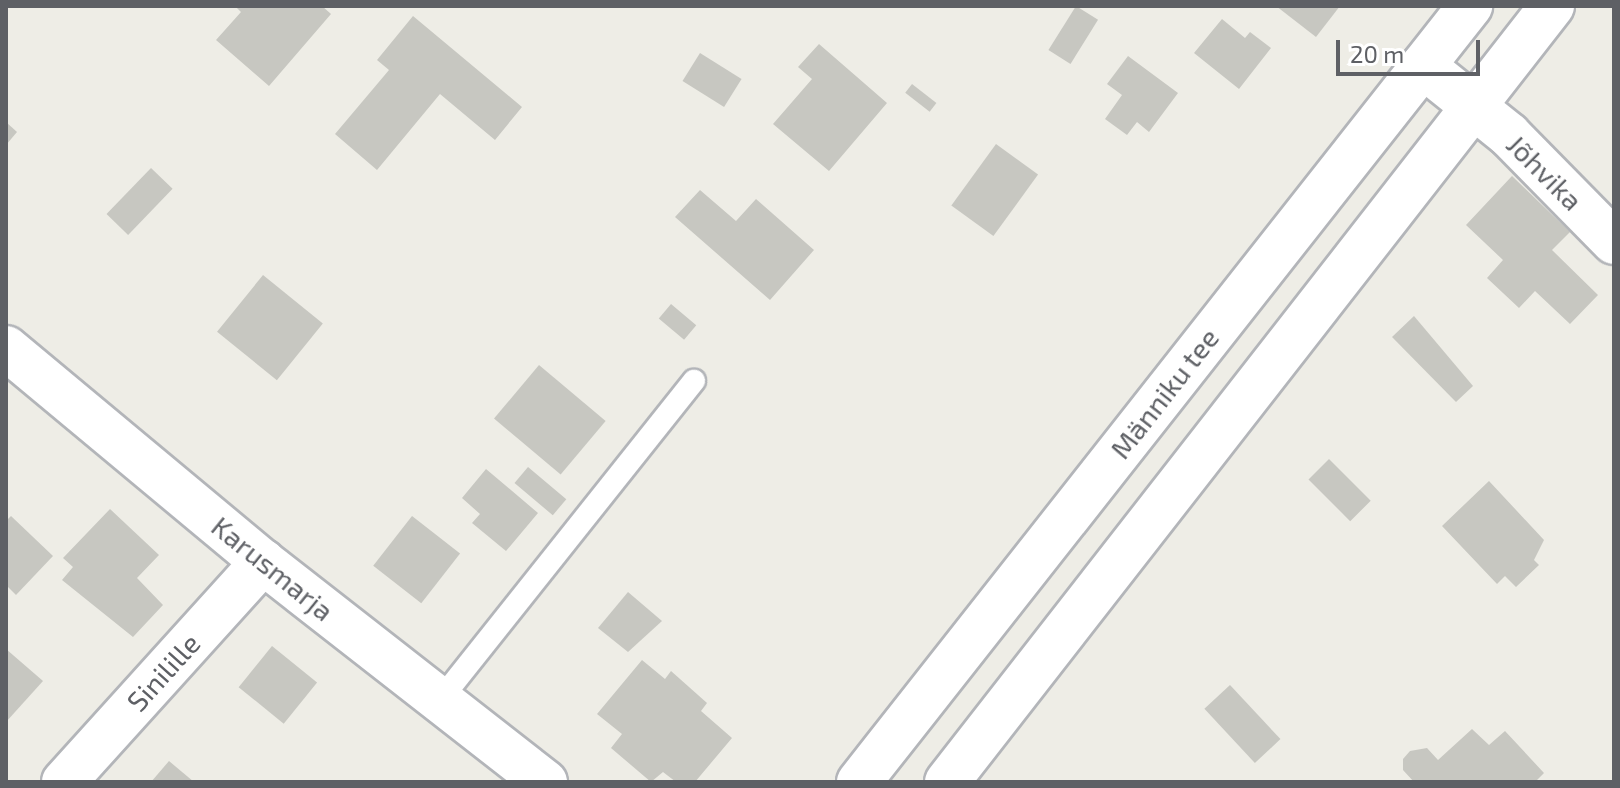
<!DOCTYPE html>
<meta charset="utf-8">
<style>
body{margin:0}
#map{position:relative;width:1620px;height:788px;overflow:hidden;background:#eeede6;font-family:"Exo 2",sans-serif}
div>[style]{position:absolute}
.building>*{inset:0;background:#c7c7c1;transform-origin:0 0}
.roads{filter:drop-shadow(2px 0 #b3b5b9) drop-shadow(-2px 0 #b3b5b9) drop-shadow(0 2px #b3b5b9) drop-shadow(0 -2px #b3b5b9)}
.service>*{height:22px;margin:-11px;padding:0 11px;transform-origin:11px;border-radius:11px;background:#fff}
.minor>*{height:44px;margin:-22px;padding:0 22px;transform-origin:22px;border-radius:22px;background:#fff}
.tertiary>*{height:44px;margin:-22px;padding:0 22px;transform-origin:22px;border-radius:22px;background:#fff}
span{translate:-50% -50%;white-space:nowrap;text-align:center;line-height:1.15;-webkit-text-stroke:8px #fff;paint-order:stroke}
.street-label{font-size:28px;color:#5e6065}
.frame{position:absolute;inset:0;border:8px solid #5e6065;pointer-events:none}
.scale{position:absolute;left:1336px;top:40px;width:144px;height:36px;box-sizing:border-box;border:4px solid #5e6065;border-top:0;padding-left:10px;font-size:24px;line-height:28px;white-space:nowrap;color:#5e6065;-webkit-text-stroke:6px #fff;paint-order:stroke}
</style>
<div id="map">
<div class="building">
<div style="clip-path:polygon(235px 6px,322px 6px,331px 14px,269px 86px,216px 40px,241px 12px)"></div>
<div style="left:1076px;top:6px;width:26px;height:52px;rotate:32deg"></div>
<div style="clip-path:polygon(1276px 6px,1340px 6px,1316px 37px)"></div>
<div style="clip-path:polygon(413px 16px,522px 107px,495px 140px,440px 94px,377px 170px,335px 134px,389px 70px,377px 60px)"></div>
<div style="clip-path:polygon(1222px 19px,1245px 38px,1250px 32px,1271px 48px,1239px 89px,1194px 53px)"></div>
<div style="clip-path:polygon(819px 44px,887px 103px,829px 171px,773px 124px,812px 79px,798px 67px)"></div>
<div style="left:700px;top:53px;width:49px;height:33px;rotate:32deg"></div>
<div style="clip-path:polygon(1128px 56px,1178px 93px,1149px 132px,1137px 122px,1127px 135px,1105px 119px,1122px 95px,1107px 84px)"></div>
<div style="left:912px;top:84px;width:31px;height:11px;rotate:38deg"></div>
<div style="clip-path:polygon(6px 122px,17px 132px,6px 145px)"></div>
<div style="left:996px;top:144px;width:52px;height:76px;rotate:36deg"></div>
<div style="left:151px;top:168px;width:30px;height:64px;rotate:44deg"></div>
<div style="clip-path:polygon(1512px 176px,1570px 232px,1552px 250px,1598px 295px,1570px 324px,1535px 291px,1519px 308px,1487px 278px,1503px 260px,1466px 225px)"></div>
<div style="clip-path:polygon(700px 190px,736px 221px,756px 199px,814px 250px,770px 300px,675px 217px)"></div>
<div style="left:263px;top:275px;width:77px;height:73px;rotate:39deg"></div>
<div style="left:671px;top:304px;width:33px;height:19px;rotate:40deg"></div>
<div style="clip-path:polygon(1414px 316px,1473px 386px,1456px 402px,1392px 337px)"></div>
<div style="left:539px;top:365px;width:87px;height:70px;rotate:40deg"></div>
<div style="left:1329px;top:459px;width:59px;height:29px;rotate:45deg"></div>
<div style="left:528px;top:467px;width:50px;height:21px;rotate:40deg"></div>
<div style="clip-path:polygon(486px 469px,538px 513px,506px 551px,472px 523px,480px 514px,462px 498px)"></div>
<div style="clip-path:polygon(1489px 481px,1544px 540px,1534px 560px,1539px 565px,1516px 587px,1505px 576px,1497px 584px,1442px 526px)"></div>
<div style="clip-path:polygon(110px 509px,159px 555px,137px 578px,163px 605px,133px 637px,62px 580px,73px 567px,63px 558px)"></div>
<div style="clip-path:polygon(11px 516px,53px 556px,16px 595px,6px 585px,6px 521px)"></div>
<div style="left:412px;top:516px;width:61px;height:63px;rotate:38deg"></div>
<div style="clip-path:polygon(628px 592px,662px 621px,628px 652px,598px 628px)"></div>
<div style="left:272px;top:646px;width:58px;height:53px;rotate:39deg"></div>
<div style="clip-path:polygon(6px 649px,43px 681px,6px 722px)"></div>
<div style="clip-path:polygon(642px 660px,665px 679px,671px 671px,707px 703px,701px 711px,732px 738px,695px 782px,676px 782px,663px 772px,651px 782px,611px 748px,622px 734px,597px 714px)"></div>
<div style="left:1230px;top:685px;width:74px;height:35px;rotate:47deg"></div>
<div style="clip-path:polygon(1472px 729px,1489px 745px,1505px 731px,1544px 773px,1535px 782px,1414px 782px,1403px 770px,1403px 759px,1410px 751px,1427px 748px,1438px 760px)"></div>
<div style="clip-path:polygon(169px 761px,194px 782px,151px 782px)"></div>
</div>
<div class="roads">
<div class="service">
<div style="left:440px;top:700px;width:408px;rotate:-51.5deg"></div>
</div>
<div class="minor">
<div style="left:1423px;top:66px;width:110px;rotate:38.7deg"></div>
<div style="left:1509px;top:135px;width:150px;rotate:45.5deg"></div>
<div style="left:6px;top:348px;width:334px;rotate:39.8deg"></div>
<div style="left:263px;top:562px;width:358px;rotate:38deg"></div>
<div style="left:64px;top:782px;width:297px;rotate:-47.9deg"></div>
</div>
<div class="tertiary">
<div style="left:859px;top:782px;width:988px;rotate:-51.78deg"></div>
<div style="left:947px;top:782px;width:984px;rotate:-52.06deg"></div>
</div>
</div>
<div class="street-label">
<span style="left:1545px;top:172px;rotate:45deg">Jõhvika</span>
<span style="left:1164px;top:393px;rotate:-52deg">Männiku tee</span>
<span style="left:273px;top:568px;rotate:39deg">Karusmarja</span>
<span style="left:163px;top:672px;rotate:-48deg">Sinilille</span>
</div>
<div class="frame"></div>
<div class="scale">20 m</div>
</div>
